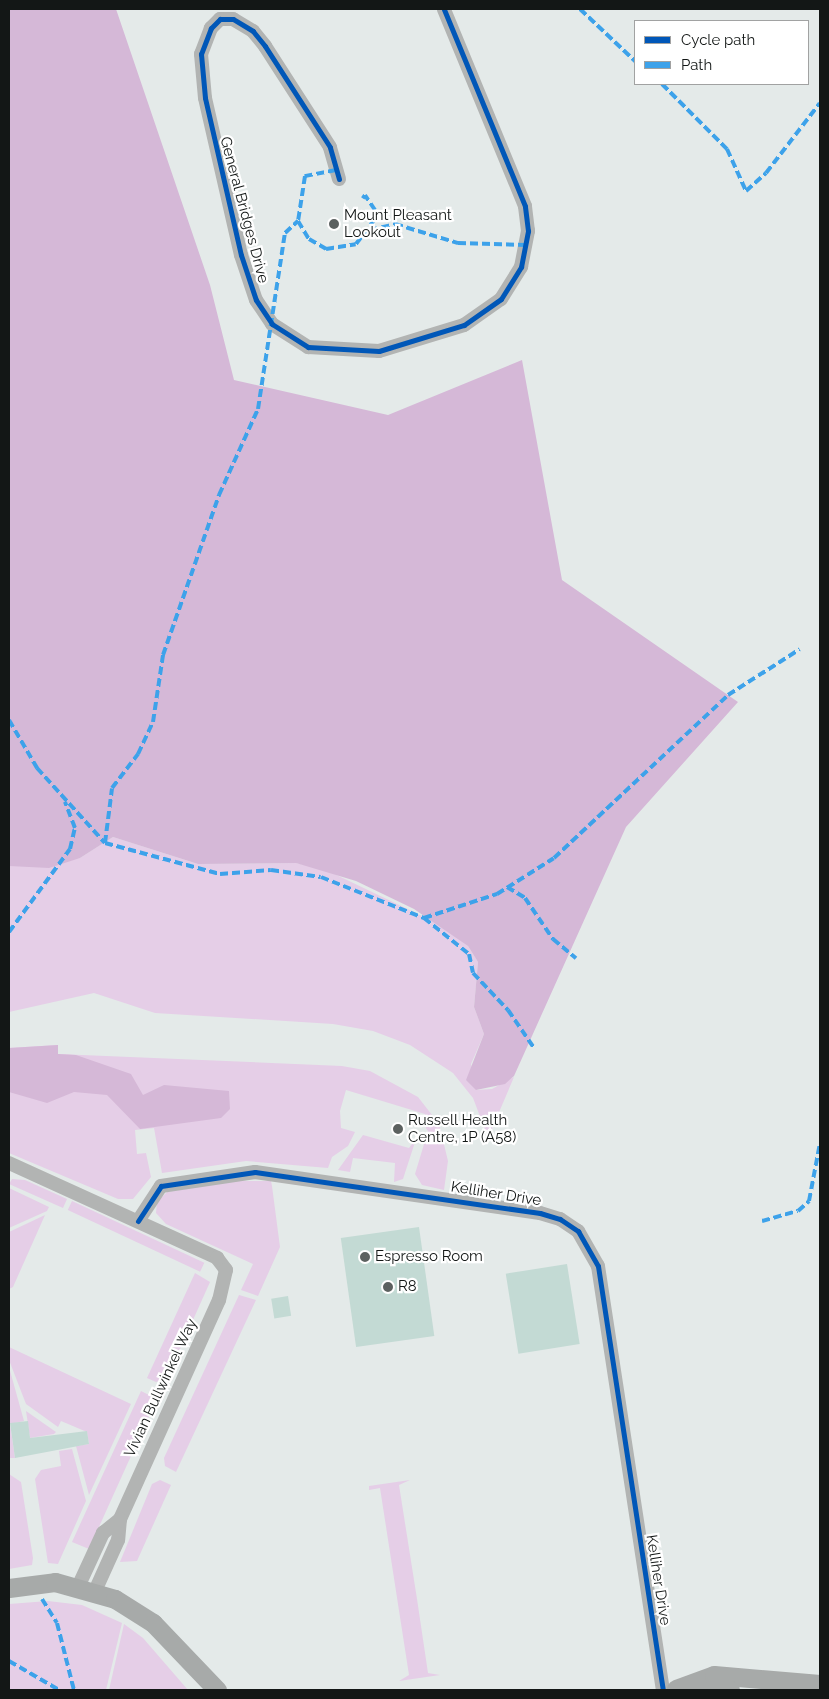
<!DOCTYPE html>
<style>
body{margin:0}
#map{position:relative;width:829px;height:1699px;overflow:hidden;background:#e4eae9;font-family:Raleway,sans-serif}
div>[style]{position:absolute}
.green>*{inset:0;background:#e5cee7;transform-origin:0 0}
.forest>*{inset:0;background:#d5b8d7}
.building>*{inset:0;background:#c3dad4;transform-origin:0 0}
.street>*{height:14px;margin:-7px;padding:0 7px;transform-origin:7px;border-radius:7px;background:#b2b4b3}
.secondary>*{height:19px;margin:-9.5px;padding:0 9.5px;transform-origin:9.5px;border-radius:9.5px;background:#a7aaa9}
.quiet>*{height:4px;margin-top:-2px;transform-origin:0;background:repeating-linear-gradient(90deg,#3da2ea 0 8px,transparent 0 12px)}
.cycleway>*{height:5px;margin:-2.5px;padding:0 2.5px;transform-origin:2.5px;border-radius:2.5px;background:#0057b8}
.dots>*{width:14px;height:14px;translate:-50% -50%;box-sizing:border-box;border:2px solid #fff;border-radius:50%}
span{translate:-50% -50%;white-space:nowrap;text-align:center;line-height:1.15;-webkit-text-stroke:4.5px #fff;paint-order:stroke}
.street-label{font-size:15px;color:#131716}
.poi-label{font-size:15px;color:#131716}
.left{translate:0 -50%;text-align:left}
.frame{position:absolute;inset:0;border:10px solid #131716;pointer-events:none}
.legend{position:absolute;left:634px;top:20px;width:175px;height:65px;box-sizing:border-box;background:#fff;border:1px solid #a1a2a2;margin:0;padding:6px 9px;list-style:none;font-size:15px;color:#131716}
.legend li{display:flex;align-items:center;gap:10px;height:25px}
.legend b{width:25px;border:1px solid #a1a2a2}
</style>
<div id="map">
<div class="green">
<div style="clip-path:polygon(113px 837px,198px 864px,296px 863px,324px 869px,443px 926px,468px 946px,478px 962px,474px 1007px,484px 1034px,471px 1064px,476px 1090px,492px 1089px,514px 1077px,491px 1131px,486px 1132px,473px 1098px,453px 1073px,410px 1045px,373px 1031px,333px 1024px,155px 1013px,94px 993px,9px 1012px,9px 866px,80px 858px)"></div>
<div style="clip-path:polygon(58px 1045px,58px 1054px,342px 1066px,370px 1071px,418px 1097px,439px 1124px,448px 1161px,444px 1190px,422px 1185px,415px 1174px,428px 1131px,423px 1124px,425px 1114px,346px 1090px,340px 1111px,341px 1128px,355px 1132px,348px 1146px,332px 1157px,328px 1168px,246px 1161px,162px 1173px,154px 1128px,135px 1130px,137px 1154px,146px 1153px,151px 1177px,133px 1199px,118px 1199px,9px 1153px,9px 1048px)"></div>
<div style="clip-path:polygon(363px 1135px,409px 1148px,416px 1139px,403px 1179px,394px 1182px,395px 1163px,353px 1158px,350px 1172px,338px 1170px)"></div>
<div style="clip-path:polygon(12px 1179px,25px 1180px,67px 1199px,63px 1208px,9px 1184px)"></div>
<div style="clip-path:polygon(232px 1181px,271px 1181px,272px 1186px,280px 1247px,258px 1296px,241px 1290px,253px 1264px,166px 1224px,156px 1213px,157px 1202px,167px 1192px)"></div>
<div style="clip-path:polygon(9px 1188px,49px 1207px,47px 1211px,9px 1228px)"></div>
<div style="left:72px;top:1201px;width:146px;height:10px;rotate:25deg"></div>
<div style="clip-path:polygon(45px 1215px,13px 1287px,9px 1289px,9px 1232px)"></div>
<div style="clip-path:polygon(195px 1273px,210px 1282px,167px 1378px,156px 1382px,147px 1378px)"></div>
<div style="clip-path:polygon(239px 1295px,256px 1300px,176px 1472px,165px 1466px,164px 1458px)"></div>
<div style="clip-path:polygon(9px 1347px,131px 1404px,89px 1495px,76px 1446px,89px 1444px,87px 1432px,61px 1421px,58px 1427px,26px 1404px,9px 1360px)"></div>
<div style="clip-path:polygon(9px 1367px,24px 1421px,10px 1424px,15px 1458px,9px 1458px)"></div>
<div style="clip-path:polygon(141px 1391px,153px 1397px,154px 1405px,89px 1549px,72px 1542px)"></div>
<div style="clip-path:polygon(26px 1411px,56px 1432px,54px 1434px,30px 1438px)"></div>
<div style="clip-path:polygon(72px 1449px,86px 1501px,58px 1564px,48px 1563px,35px 1479px,41px 1470px,61px 1466px,59px 1451px)"></div>
<div style="clip-path:polygon(9px 1474px,21px 1482px,33px 1558px,32px 1565px,9px 1569px)"></div>
<div style="clip-path:polygon(160px 1480px,171px 1485px,137px 1561px,120px 1562px,152px 1484px)"></div>
<div style="clip-path:polygon(410px 1480px,399px 1485px,417px 1599px,428px 1673px,440px 1675px,399px 1681px,409px 1675px,380px 1488px,369px 1490px,369px 1486px)"></div>
<div style="clip-path:polygon(48px 1601px,82px 1605px,122px 1623px,106px 1690px,9px 1690px,9px 1604px)"></div>
<div style="clip-path:polygon(124px 1624px,143px 1638px,188px 1690px,109px 1690px)"></div>
</div>
<div class="forest">
<div style="clip-path:polygon(9px 9px,116px 9px,210px 285px,234px 380px,388px 415px,522px 360px,562px 580px,738px 702px,626px 827px,514px 1076px,505px 1084px,476px 1090px,466px 1080px,484px 1034px,474px 1007px,478px 962px,468px 946px,414px 909px,356px 881px,296px 863px,198px 864px,113px 837px,80px 858px,49px 868px,9px 866px)"></div>
<div style="clip-path:polygon(58px 1045px,58px 1054px,76px 1055px,131px 1074px,143px 1095px,164px 1085px,229px 1091px,230px 1109px,221px 1118px,140px 1129px,107px 1095px,74px 1092px,47px 1103px,9px 1092px,9px 1048px)"></div>
</div>
<div class="building">
<div style="left:419px;top:1227px;width:110px;height:79px;rotate:82deg"></div>
<div style="left:567px;top:1264px;width:81px;height:62px;rotate:81deg"></div>
<div style="left:288px;top:1296px;width:20px;height:17px;rotate:81deg"></div>
<div style="clip-path:polygon(28px 1421px,30px 1438px,87px 1431px,89px 1444px,15px 1458px,10px 1423px)"></div>
</div>
<div class="street">
<div style="left:339px;top:179px;width:33px;rotate:-106deg"></div>
<div style="left:330px;top:147px;width:120px;rotate:-122.8deg"></div>
<div style="left:265px;top:46px;width:19px;rotate:-129deg"></div>
<div style="left:253px;top:31px;width:23px;rotate:-149deg"></div>
<div style="left:233px;top:19px;width:13px;rotate:180deg"></div>
<div style="left:220px;top:19px;width:13px;rotate:135deg"></div>
<div style="left:211px;top:28px;width:28px;rotate:111deg"></div>
<div style="left:201px;top:54px;width:44px;rotate:84.8deg"></div>
<div style="left:205px;top:98px;width:161px;rotate:77.1deg"></div>
<div style="left:241px;top:255px;width:47px;rotate:71.6deg"></div>
<div style="left:256px;top:300px;width:29px;rotate:56deg"></div>
<div style="left:272px;top:324px;width:43px;rotate:32.6deg"></div>
<div style="left:308px;top:347px;width:71px;rotate:3.2deg"></div>
<div style="left:379px;top:351px;width:89px;rotate:-17deg"></div>
<div style="left:464px;top:325px;width:45px;rotate:-35.1deg"></div>
<div style="left:501px;top:299px;width:38px;rotate:-58deg"></div>
<div style="left:521px;top:267px;width:37px;rotate:-79deg"></div>
<div style="left:528px;top:231px;width:25px;rotate:-97deg"></div>
<div style="left:525px;top:206px;width:213px;rotate:-112.4deg"></div>
<div style="left:9px;top:1163px;width:229px;rotate:24.5deg"></div>
<div style="left:217px;top:1258px;width:15px;rotate:53deg"></div>
<div style="left:226px;top:1270px;width:31px;rotate:103deg"></div>
<div style="left:219px;top:1300px;width:240px;rotate:114.3deg"></div>
<div style="left:120px;top:1519px;width:21px;rotate:95deg"></div>
<div style="left:118px;top:1540px;width:56px;rotate:114.3deg"></div>
<div style="left:138px;top:1221px;width:42px;rotate:-56.7deg"></div>
<div style="left:161px;top:1186px;width:95px;rotate:-8.5deg"></div>
<div style="left:255px;top:1172px;width:288px;rotate:8.2deg"></div>
<div style="left:540px;top:1213px;width:21px;rotate:17deg"></div>
<div style="left:560px;top:1219px;width:22px;rotate:34deg"></div>
<div style="left:578px;top:1231px;width:40px;rotate:60.3deg"></div>
<div style="left:598px;top:1266px;width:429px;rotate:81.3deg"></div>
<div style="left:78px;top:1587px;width:60px;rotate:-65.2deg"></div>
<div style="left:103px;top:1533px;width:22px;rotate:-39deg"></div>
</div>
<div class="secondary">
<div style="left:9px;top:1588px;width:46px;rotate:-7.4deg"></div>
<div style="left:55px;top:1582px;width:62px;rotate:15.8deg"></div>
<div style="left:115px;top:1599px;width:45px;rotate:32.3deg"></div>
<div style="left:153px;top:1623px;width:93px;rotate:46.3deg"></div>
<div style="left:676px;top:1689px;width:40px;rotate:-20.2deg"></div>
<div style="left:714px;top:1675px;width:106px;rotate:4.9deg"></div>
<div style="left:711px;top:1690px;width:19px"></div>
</div>
<div class="quiet">
<div style="left:580px;top:9px;width:76px;rotate:43.4deg"></div>
<div style="left:662px;top:84px;width:92px;rotate:45deg"></div>
<div style="left:727px;top:149px;width:46px;rotate:65.7deg"></div>
<div style="left:746px;top:191px;width:27px;rotate:-42deg"></div>
<div style="left:766px;top:173px;width:88px;rotate:-52.4deg"></div>
<div style="left:336px;top:170px;width:32px;rotate:169deg"></div>
<div style="left:305px;top:176px;width:46px;rotate:98.8deg"></div>
<div style="left:298px;top:221px;width:21px;rotate:59deg"></div>
<div style="left:309px;top:239px;width:20px;rotate:30deg"></div>
<div style="left:326px;top:249px;width:30px;rotate:-9deg"></div>
<div style="left:356px;top:244px;width:30px;rotate:-53deg"></div>
<div style="left:374px;top:220px;width:10px;rotate:-84deg"></div>
<div style="left:375px;top:210px;width:18px;rotate:-124deg"></div>
<div style="left:365px;top:195px;width:4px;rotate:124deg"></div>
<div style="left:370px;top:230px;width:26px;rotate:-13deg"></div>
<div style="left:395px;top:224px;width:66px;rotate:16.8deg"></div>
<div style="left:458px;top:243px;width:68px;rotate:1.7deg"></div>
<div style="left:9px;top:720px;width:56px;rotate:59.7deg"></div>
<div style="left:37px;top:768px;width:101px;rotate:47.8deg"></div>
<div style="left:105px;top:843px;width:119px;rotate:15.1deg"></div>
<div style="left:220px;top:874px;width:51px;rotate:-4.5deg"></div>
<div style="left:271px;top:870px;width:50px;rotate:8deg"></div>
<div style="left:321px;top:877px;width:111px;rotate:21.7deg"></div>
<div style="left:424px;top:918px;width:77px;rotate:-18.2deg"></div>
<div style="left:497px;top:894px;width:67px;rotate:-32.3deg"></div>
<div style="left:554px;top:858px;width:238px;rotate:-43.1deg"></div>
<div style="left:728px;top:695px;width:85px;rotate:-32.6deg"></div>
<div style="left:105px;top:843px;width:55px;rotate:-82.7deg"></div>
<div style="left:112px;top:788px;width:43px;rotate:-52.6deg"></div>
<div style="left:138px;top:754px;width:35px;rotate:-65deg"></div>
<div style="left:153px;top:722px;width:68px;rotate:-81.5deg"></div>
<div style="left:163px;top:655px;width:170px;rotate:-70.7deg"></div>
<div style="left:219px;top:495px;width:94px;rotate:-65.6deg"></div>
<div style="left:258px;top:409px;width:178px;rotate:-81.3deg"></div>
<div style="left:285px;top:233px;width:18px;rotate:-43deg"></div>
<div style="left:507px;top:887px;width:21px;rotate:31deg"></div>
<div style="left:525px;top:898px;width:50px;rotate:55.7deg"></div>
<div style="left:553px;top:939px;width:30px;rotate:40deg"></div>
<div style="left:424px;top:918px;width:58px;rotate:38.7deg"></div>
<div style="left:469px;top:954px;width:19px;rotate:78deg"></div>
<div style="left:473px;top:973px;width:51px;rotate:46.6deg"></div>
<div style="left:508px;top:1010px;width:46px;rotate:55.6deg"></div>
<div style="left:9px;top:932px;width:103px;rotate:-53.7deg"></div>
<div style="left:70px;top:849px;width:22px;rotate:-77deg"></div>
<div style="left:75px;top:828px;width:28px;rotate:-111deg"></div>
<div style="left:762px;top:1221px;width:37px;rotate:-16deg"></div>
<div style="left:798px;top:1211px;width:15px;rotate:-42deg"></div>
<div style="left:809px;top:1201px;width:59px;rotate:-79.3deg"></div>
<div style="left:42px;top:1599px;width:28px;rotate:58deg"></div>
<div style="left:57px;top:1623px;width:69px;rotate:75.8deg"></div>
<div style="left:9px;top:1661px;width:58px;rotate:30.1deg"></div>
</div>
<div class="cycleway">
<div style="left:339px;top:179px;width:33px;rotate:-106deg"></div>
<div style="left:330px;top:147px;width:120px;rotate:-122.8deg"></div>
<div style="left:265px;top:46px;width:19px;rotate:-129deg"></div>
<div style="left:253px;top:31px;width:23px;rotate:-149deg"></div>
<div style="left:233px;top:19px;width:13px;rotate:180deg"></div>
<div style="left:220px;top:19px;width:13px;rotate:135deg"></div>
<div style="left:211px;top:28px;width:28px;rotate:111deg"></div>
<div style="left:201px;top:54px;width:44px;rotate:84.8deg"></div>
<div style="left:205px;top:98px;width:161px;rotate:77.1deg"></div>
<div style="left:241px;top:255px;width:47px;rotate:71.6deg"></div>
<div style="left:256px;top:300px;width:29px;rotate:56deg"></div>
<div style="left:272px;top:324px;width:43px;rotate:32.6deg"></div>
<div style="left:308px;top:347px;width:71px;rotate:3.2deg"></div>
<div style="left:379px;top:351px;width:89px;rotate:-17deg"></div>
<div style="left:464px;top:325px;width:45px;rotate:-35.1deg"></div>
<div style="left:501px;top:299px;width:38px;rotate:-58deg"></div>
<div style="left:521px;top:267px;width:37px;rotate:-79deg"></div>
<div style="left:528px;top:231px;width:25px;rotate:-97deg"></div>
<div style="left:525px;top:206px;width:213px;rotate:-112.4deg"></div>
<div style="left:138px;top:1221px;width:42px;rotate:-56.7deg"></div>
<div style="left:161px;top:1186px;width:95px;rotate:-8.5deg"></div>
<div style="left:255px;top:1172px;width:288px;rotate:8.2deg"></div>
<div style="left:540px;top:1213px;width:21px;rotate:17deg"></div>
<div style="left:560px;top:1219px;width:22px;rotate:34deg"></div>
<div style="left:578px;top:1231px;width:40px;rotate:60.3deg"></div>
<div style="left:598px;top:1266px;width:429px;rotate:81.3deg"></div>
</div>
<div class="dots">
<div style="left:334px;top:224px;background:#5c6160"></div>
<div style="left:398px;top:1129px;background:#5c6160"></div>
<div style="left:365px;top:1257px;background:#5c6160"></div>
<div style="left:388px;top:1287px;background:#5c6160"></div>
</div>
<div class="street-label">
<span style="left:244px;top:210px;rotate:75deg">General Bridges Drive</span>
<span style="left:496px;top:1194px;rotate:9deg">Kelliher Drive</span>
<span style="left:161px;top:1388px;rotate:-65deg">Vivian Bullwinkel Way</span>
<span style="left:658px;top:1580px;rotate:81deg">Kelliher Drive</span>
</div>
<div class="poi-label">
<span class="left" style="left:344px;top:224px">Mount Pleasant<br>Lookout</span>
<span class="left" style="left:408px;top:1129px">Russell Health<br>Centre, 1P (A58)</span>
<span class="left" style="left:375px;top:1257px">Espresso Room</span>
<span class="left" style="left:398px;top:1287px">R8</span>
</div>
<div class="frame"></div>
<ul class="legend">
<li><b style="height:6px;background:#0057b8"></b>Cycle path</li>
<li><b style="height:6px;background:#3da2ea"></b>Path</li>
</ul>
</div>
